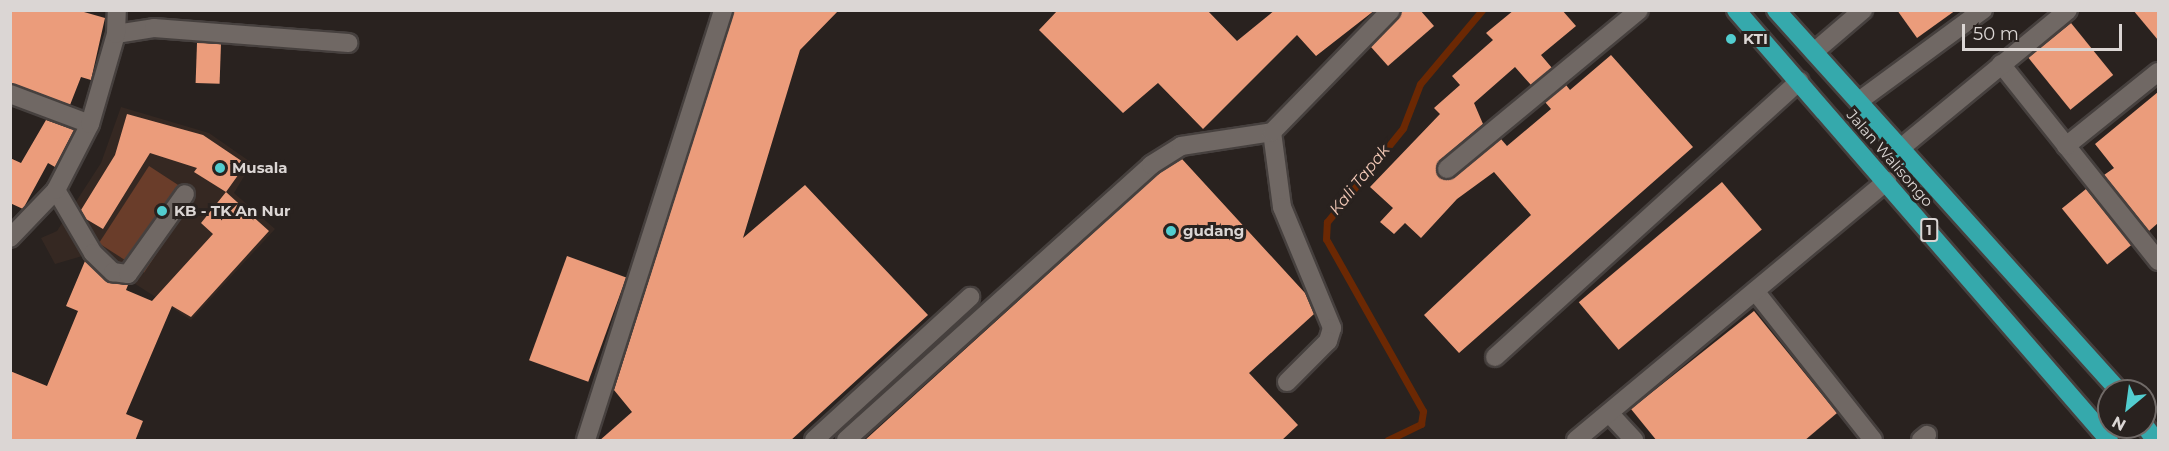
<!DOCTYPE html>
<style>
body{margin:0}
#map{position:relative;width:2169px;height:451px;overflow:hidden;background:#29221f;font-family:Montserrat,sans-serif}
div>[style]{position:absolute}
.built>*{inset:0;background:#352822}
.green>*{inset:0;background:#6a3d2a;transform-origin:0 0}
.stream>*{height:7px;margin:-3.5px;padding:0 3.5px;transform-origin:3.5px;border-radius:3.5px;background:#6b2803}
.building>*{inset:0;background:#eb9c7b;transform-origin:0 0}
.roads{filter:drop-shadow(2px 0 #46403e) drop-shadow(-2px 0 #46403e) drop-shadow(0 2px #46403e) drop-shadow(0 -2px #46403e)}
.minor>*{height:18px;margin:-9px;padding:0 9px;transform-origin:9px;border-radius:9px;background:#706864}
.highway>*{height:18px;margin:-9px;padding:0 9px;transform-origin:9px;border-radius:9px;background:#35a9ac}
.dots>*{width:16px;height:16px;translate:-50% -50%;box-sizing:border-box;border:3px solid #29221f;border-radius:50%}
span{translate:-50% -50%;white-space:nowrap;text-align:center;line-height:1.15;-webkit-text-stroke:6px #29221f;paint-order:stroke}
.shield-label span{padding:2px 4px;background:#29221f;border:2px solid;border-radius:4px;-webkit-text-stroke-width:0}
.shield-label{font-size:14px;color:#dbd6d4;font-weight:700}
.poi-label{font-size:15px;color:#dbd6d4;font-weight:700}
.left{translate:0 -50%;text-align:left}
.street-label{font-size:15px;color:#dbd6d4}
.water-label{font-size:16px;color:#f2c8b6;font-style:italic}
.frame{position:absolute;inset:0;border:12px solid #dbd6d4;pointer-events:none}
.north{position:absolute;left:2097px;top:379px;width:60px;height:60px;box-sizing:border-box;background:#29221f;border:2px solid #706a67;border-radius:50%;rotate:209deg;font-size:16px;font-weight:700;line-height:24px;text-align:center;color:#dbd6d4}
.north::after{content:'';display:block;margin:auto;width:21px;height:27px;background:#52cdcf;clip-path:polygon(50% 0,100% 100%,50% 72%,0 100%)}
.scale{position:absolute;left:1962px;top:24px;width:160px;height:27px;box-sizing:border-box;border:3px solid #dbd6d4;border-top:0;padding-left:8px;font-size:18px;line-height:21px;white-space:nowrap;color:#dbd6d4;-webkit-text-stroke:4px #29221f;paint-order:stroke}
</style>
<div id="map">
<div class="built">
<div style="clip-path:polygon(121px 107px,209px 133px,252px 163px,234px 193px,275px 229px,191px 320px,89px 254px,55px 264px,41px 238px,57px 231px,101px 163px)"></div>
</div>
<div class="green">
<div style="left:149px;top:166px;width:54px;height:92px;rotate:33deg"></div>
</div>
<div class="stream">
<div style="left:1388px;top:440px;width:37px;rotate:-26deg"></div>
<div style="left:1421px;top:424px;width:13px;rotate:-81deg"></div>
<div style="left:1423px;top:411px;width:197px;rotate:-119.4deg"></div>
<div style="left:1326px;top:239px;width:17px;rotate:-87deg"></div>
<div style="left:1327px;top:222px;width:121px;rotate:-51deg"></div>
<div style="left:1403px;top:128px;width:47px;rotate:-68.9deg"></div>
<div style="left:1420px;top:84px;width:97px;rotate:-50deg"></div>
</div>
<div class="building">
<div style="clip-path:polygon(10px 10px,77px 10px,105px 18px,91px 80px,81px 77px,70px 105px,10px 83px)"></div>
<div style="clip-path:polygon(734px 10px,839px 10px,800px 50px,743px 238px,805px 185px,928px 315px,790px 441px,599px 441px,632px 412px,614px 390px)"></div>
<div style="clip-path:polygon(1058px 10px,1207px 10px,1237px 41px,1275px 10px,1375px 10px,1316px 56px,1297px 35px,1203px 129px,1158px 83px,1123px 113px,1039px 30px)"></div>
<div style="clip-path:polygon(1402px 10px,1420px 10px,1434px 26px,1388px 66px,1371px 47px)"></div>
<div style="clip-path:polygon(1514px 10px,1562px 10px,1576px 26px,1541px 55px,1552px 68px,1531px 85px,1515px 67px,1474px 103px,1483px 124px,1439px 161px,1439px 177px,1454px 178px,1501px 139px,1507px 146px,1551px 109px,1545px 102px,1566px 85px,1570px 90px,1611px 55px,1693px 147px,1459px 353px,1424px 315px,1531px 215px,1494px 172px,1457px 199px,1421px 238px,1405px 223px,1394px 234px,1380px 222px,1393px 208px,1370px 187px,1440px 114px,1434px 108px,1460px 85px,1452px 76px,1493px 40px,1486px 33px)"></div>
<div style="clip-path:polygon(1897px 10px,1956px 10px,1917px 38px)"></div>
<div style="clip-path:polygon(2133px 10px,2158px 10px,2158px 40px)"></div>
<div style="left:2071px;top:23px;width:67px;height:55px;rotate:51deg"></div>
<div style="left:197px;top:43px;width:24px;height:40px;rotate:2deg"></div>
<div style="clip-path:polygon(2158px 92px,2158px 223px,2149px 231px,2104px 175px,2114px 168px,2095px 144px)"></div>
<div style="clip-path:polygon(127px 114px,203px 135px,246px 164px,226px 192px,269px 231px,191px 317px,172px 306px,126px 414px,143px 421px,135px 441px,10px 441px,10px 371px,47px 386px,78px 311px,66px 306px,85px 261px,106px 281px,128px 285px,126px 290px,152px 301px,213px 234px,201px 223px,226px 192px,194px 172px,197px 168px,150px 153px,103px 229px,86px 219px,81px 210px,115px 155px)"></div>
<div style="clip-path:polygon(46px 120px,74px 130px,55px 167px,48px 163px,23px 209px,10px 203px,10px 158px,21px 163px)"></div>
<div style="clip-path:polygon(1182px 159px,1305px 293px,1314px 314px,1249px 373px,1298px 425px,1281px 441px,864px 441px,1158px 174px)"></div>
<div style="left:1722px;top:182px;width:62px;height:187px;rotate:50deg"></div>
<div style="left:2086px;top:189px;width:72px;height:31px;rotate:51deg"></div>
<div style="left:567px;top:256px;width:63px;height:111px;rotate:20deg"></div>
<div style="clip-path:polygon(1754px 311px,1837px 413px,1804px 441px,1657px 441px,1631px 409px)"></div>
</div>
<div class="roads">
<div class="minor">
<div style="left:116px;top:34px;width:38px;rotate:-9deg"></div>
<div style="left:154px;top:28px;width:195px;rotate:4.4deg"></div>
<div style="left:1814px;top:52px;width:65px;rotate:-40.6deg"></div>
<div style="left:2001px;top:64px;width:252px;rotate:51.4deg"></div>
<div style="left:10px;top:94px;width:85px;rotate:20.6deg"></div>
<div style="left:1859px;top:101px;width:154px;rotate:-36.3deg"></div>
<div style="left:1272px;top:132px;width:76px;rotate:82.4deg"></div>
<div style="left:1282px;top:207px;width:131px;rotate:67.5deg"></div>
<div style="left:1332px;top:328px;width:14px;rotate:107deg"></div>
<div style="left:1328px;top:341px;width:58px;rotate:135deg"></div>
<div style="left:2066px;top:146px;width:118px;rotate:-38.8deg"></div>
<div style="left:1902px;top:147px;width:215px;rotate:-39.5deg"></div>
<div style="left:1447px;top:169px;width:249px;rotate:-39.6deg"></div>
<div style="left:56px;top:190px;width:73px;rotate:59.6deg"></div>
<div style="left:93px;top:253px;width:28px;rotate:44deg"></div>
<div style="left:113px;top:272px;width:15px;rotate:8deg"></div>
<div style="left:128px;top:274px;width:98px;rotate:-54.5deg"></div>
<div style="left:10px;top:238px;width:66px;rotate:-46.2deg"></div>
<div style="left:56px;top:190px;width:74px;rotate:-62.7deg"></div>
<div style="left:90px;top:124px;width:94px;rotate:-73.9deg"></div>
<div style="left:116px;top:34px;width:24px;rotate:-88deg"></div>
<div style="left:1755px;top:291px;width:190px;rotate:51.6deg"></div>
<div style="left:1495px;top:357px;width:411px;rotate:-42.2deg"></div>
<div style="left:1609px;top:413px;width:37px;rotate:47deg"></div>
<div style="left:586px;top:440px;width:451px;rotate:-72.3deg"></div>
<div style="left:814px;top:440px;width:212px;rotate:-42.5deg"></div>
<div style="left:846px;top:440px;width:411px;rotate:-42deg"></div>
<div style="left:1151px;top:165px;width:36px;rotate:-32deg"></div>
<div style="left:1181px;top:146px;width:92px;rotate:-8.7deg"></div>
<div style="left:1272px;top:132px;width:170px;rotate:-45.7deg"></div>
<div style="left:1576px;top:440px;width:405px;rotate:-39.8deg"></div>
<div style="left:1921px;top:440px;width:8px;rotate:-40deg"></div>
</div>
<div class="highway">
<div style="left:1736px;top:10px;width:569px;rotate:49.06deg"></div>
<div style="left:1776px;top:10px;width:513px;rotate:48deg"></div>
<div style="left:2145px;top:426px;width:17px;rotate:54deg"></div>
</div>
</div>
<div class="dots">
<div style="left:1731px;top:39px;background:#52cdcf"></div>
<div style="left:220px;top:168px;background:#52cdcf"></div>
<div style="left:162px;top:211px;background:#52cdcf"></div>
<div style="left:1171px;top:231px;background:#52cdcf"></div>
</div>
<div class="shield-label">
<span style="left:1929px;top:230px">1</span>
</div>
<div class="poi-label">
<span class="left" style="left:1743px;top:39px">KTI</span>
<span class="left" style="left:232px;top:168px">Musala</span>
<span class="left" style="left:174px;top:211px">KB - TK An Nur</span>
<span class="left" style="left:1183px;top:231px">gudang</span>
</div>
<div class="street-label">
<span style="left:1890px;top:158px;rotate:49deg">Jalan Walisongo</span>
</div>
<div class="water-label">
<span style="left:1360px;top:180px;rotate:-51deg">Kali Tapak</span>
</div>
<div class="frame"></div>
<div class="north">N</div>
<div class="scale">50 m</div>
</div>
